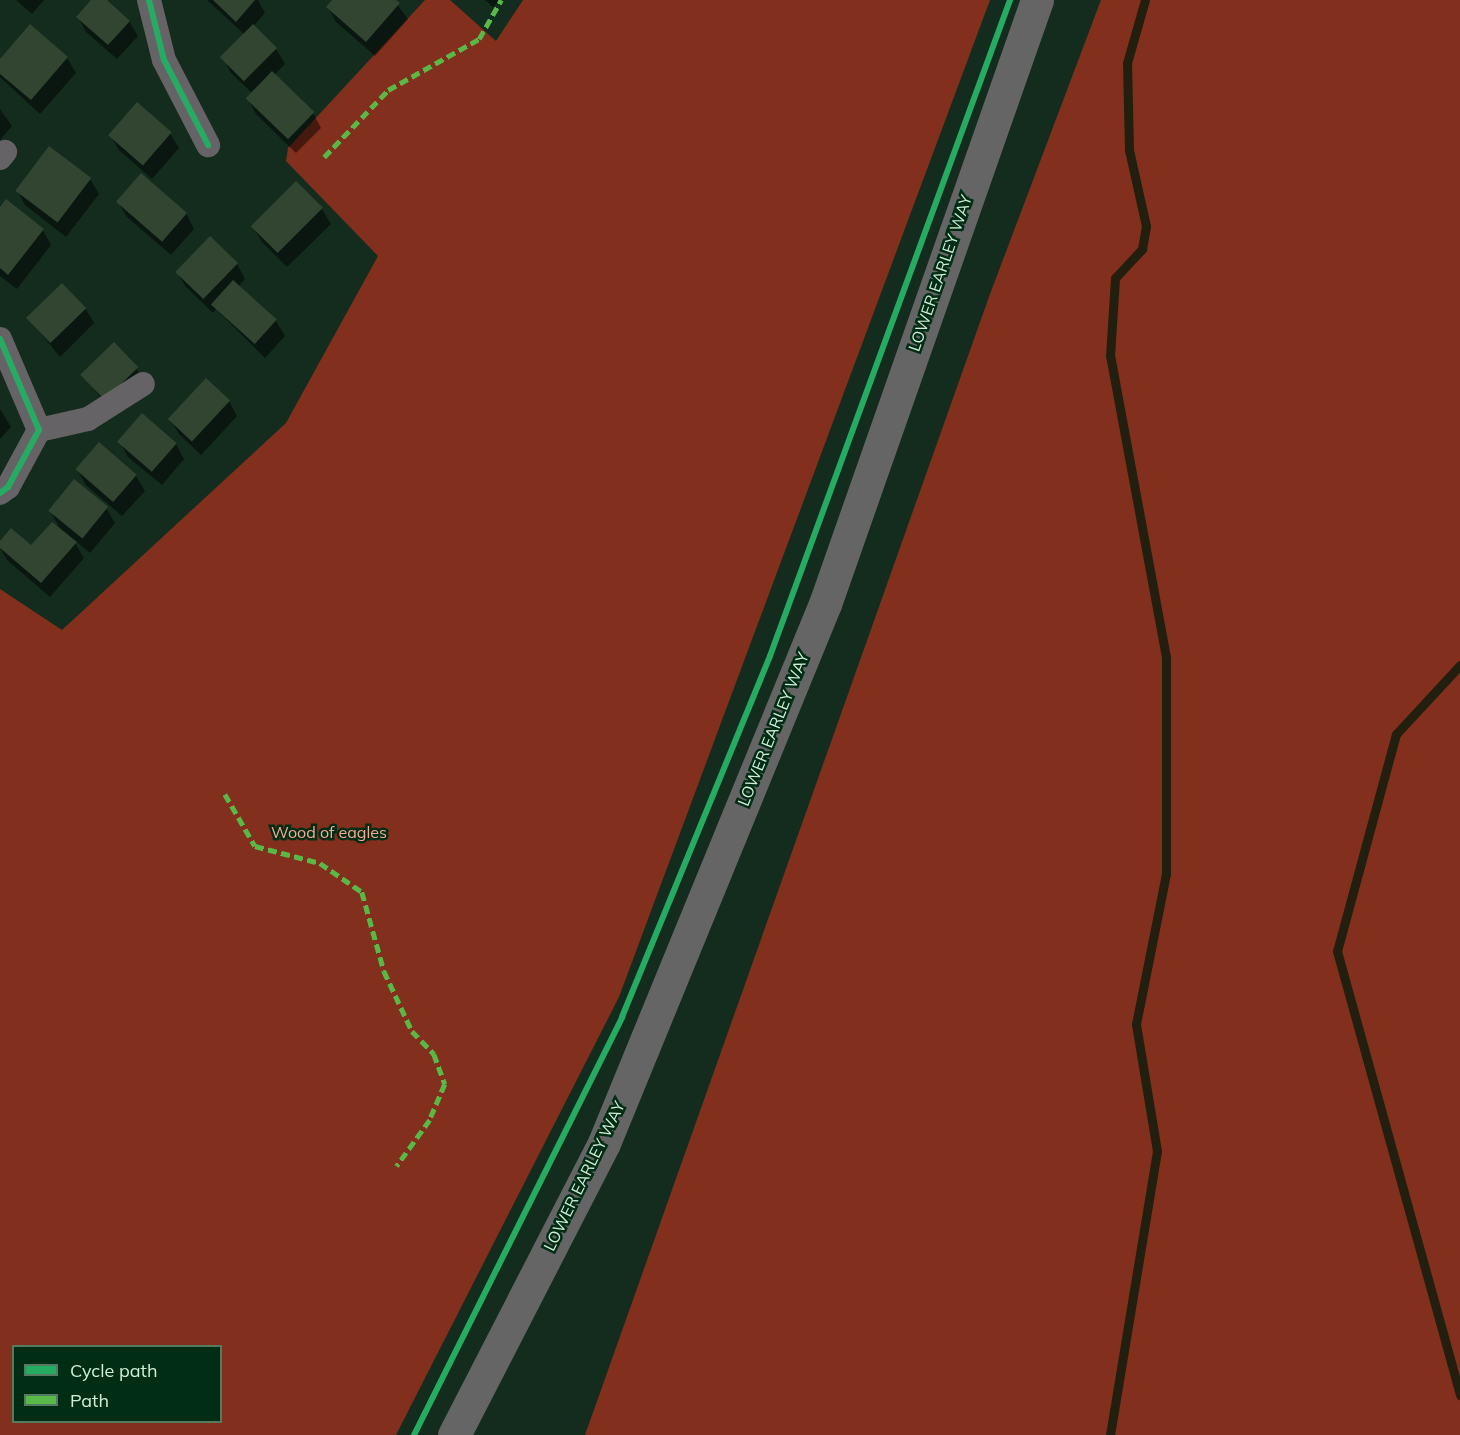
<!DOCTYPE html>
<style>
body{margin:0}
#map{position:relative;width:1460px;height:1435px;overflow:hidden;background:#142c1e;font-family:Mulish,sans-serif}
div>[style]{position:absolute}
.green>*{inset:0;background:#832f1d}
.shadow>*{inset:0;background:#0007}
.stream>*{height:9px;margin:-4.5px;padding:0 4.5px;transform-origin:4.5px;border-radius:4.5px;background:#221f0f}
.building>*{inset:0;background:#314530;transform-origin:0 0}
.street>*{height:24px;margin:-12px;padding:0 12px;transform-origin:12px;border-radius:12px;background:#666366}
.secondary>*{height:33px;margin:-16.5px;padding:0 16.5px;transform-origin:16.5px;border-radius:16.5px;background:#656566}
.quiet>*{height:4.5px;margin-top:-2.25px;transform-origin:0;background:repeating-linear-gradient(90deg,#58b947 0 9px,transparent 0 13.5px)}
.cycleway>*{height:6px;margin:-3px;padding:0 3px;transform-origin:3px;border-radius:3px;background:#26ab63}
span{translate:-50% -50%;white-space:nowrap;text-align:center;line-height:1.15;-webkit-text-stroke:5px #002d13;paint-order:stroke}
.street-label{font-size:16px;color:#d1edd8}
.park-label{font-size:16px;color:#fca896}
.legend{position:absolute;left:12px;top:1345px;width:210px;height:78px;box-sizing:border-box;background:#002d13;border:2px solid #547a62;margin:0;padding:8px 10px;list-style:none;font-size:18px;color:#d1edd8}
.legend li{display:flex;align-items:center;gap:12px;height:30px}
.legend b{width:30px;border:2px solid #547a62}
</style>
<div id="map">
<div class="green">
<div style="clip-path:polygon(evenodd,425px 0,450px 0,496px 41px,523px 0,990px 0,619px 997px,396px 1435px,0 1435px,0 589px,62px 630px,286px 423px,378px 256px,286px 161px,288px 148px,425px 0,14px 1346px,220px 1346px,220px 1422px,14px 1422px,14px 1346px)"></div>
<div style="clip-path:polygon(1101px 0,1460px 0,1460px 1435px,585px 1435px,990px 294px)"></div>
</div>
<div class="shadow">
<div style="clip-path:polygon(16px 0,44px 0,32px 14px)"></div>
<div style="clip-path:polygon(93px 0,105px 0,129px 21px,138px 36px,117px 59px,86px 32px,78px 17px)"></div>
<div style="clip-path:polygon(207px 0,258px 0,265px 13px,253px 27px,276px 49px,285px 64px,274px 75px,313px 113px,321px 128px,296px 153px,256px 114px,248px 99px,253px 94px,231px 73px,223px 58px,245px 35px)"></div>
<div style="clip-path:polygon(334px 0,394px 0,408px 19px,375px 56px,336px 22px,328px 7px)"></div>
<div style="clip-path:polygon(485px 0,499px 0,493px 7px)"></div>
<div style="clip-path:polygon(67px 58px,76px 73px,40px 114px,0 77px,0 62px)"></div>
<div style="clip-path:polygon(0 109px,12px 126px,0 140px)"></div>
<div style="clip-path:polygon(170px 133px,179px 148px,152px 179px,119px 150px,110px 135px)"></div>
<div style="clip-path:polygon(49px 148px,90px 179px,99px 194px,66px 237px,25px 205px,17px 190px)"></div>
<div style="clip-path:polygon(118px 202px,186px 213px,194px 229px,171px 255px,127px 217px)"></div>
<div style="clip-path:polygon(0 209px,43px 230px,51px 245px,17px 289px,0 276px)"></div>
<div style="clip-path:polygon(322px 209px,331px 224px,287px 267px,262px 242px,253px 227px)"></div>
<div style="clip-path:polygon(237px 264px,245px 279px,238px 287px,276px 321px,285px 336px,265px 358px,216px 309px,213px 313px,186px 287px,177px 272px)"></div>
<div style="clip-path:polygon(85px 308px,94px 323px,60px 357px,29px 319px)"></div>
<div style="clip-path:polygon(136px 368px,145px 383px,113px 413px,82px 374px)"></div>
<div style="clip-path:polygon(229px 401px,237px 416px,201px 455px,179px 434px,170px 419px)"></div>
<div style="clip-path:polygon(0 409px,11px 427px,0 439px)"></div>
<div style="clip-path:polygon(120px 442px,176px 444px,184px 459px,162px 485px,128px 457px)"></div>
<div style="clip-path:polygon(77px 470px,136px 476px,145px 491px,122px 516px,86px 485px)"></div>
<div style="clip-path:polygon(106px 508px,115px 523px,90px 553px,72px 538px,84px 558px,50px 597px,7px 560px,0 548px,0 543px,31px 548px,61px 530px,50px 511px)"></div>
</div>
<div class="stream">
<div style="left:1460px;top:665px;width:94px;rotate:132.8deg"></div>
<div style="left:1396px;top:734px;width:225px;rotate:105.2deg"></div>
<div style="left:1337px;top:951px;width:461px;rotate:74.5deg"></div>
<div style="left:1110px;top:1435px;width:288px;rotate:-80.6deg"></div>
<div style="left:1157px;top:1151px;width:129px;rotate:-99.4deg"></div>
<div style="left:1136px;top:1024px;width:153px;rotate:-78.7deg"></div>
<div style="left:1166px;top:874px;width:217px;rotate:-90deg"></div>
<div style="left:1166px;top:657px;width:306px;rotate:-100.5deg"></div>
<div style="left:1110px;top:356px;width:78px;rotate:-86.3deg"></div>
<div style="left:1115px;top:278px;width:40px;rotate:-47deg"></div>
<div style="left:1142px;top:249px;width:23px;rotate:-80deg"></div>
<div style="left:1146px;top:226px;width:78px;rotate:-102.6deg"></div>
<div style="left:1129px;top:150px;width:87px;rotate:-91.3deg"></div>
<div style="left:1127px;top:63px;width:66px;rotate:-74.1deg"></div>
</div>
<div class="building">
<div style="clip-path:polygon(91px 0,107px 0,130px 21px,108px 45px,76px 17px)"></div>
<div style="clip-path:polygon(213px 0,255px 0,236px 22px)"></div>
<div style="clip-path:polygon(332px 0,396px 0,400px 3px,366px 42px,326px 7px)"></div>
<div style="clip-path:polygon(30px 24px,68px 57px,31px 100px,0 74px,0 59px)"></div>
<div style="left:253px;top:24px;width:34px;height:47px;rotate:45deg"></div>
<div style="left:272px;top:71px;width:59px;height:38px;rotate:44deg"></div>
<div style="left:137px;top:102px;width:46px;height:44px;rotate:41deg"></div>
<div style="left:49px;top:146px;width:53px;height:56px;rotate:37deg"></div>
<div style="left:141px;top:173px;width:61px;height:38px;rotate:41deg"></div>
<div style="left:296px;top:181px;width:38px;height:64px;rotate:45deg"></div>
<div style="clip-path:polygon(6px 199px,44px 229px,8px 275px,0 268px,0 207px)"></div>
<div style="left:210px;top:236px;width:39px;height:50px;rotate:44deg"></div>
<div style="left:233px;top:280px;width:59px;height:33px;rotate:42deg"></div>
<div style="left:62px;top:283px;width:35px;height:50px;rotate:46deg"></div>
<div style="left:114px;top:342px;width:35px;height:47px;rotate:46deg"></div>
<div style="left:206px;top:378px;width:33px;height:56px;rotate:43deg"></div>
<div style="left:142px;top:413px;width:46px;height:38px;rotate:41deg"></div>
<div style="left:99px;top:442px;width:50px;height:36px;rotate:41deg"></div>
<div style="left:74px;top:479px;width:44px;height:41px;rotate:39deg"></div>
<div style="clip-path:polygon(52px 522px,77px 542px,41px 583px,0 548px,0 541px,11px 528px,31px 545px)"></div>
</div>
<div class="street">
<div style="left:149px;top:0;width:62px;rotate:76deg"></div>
<div style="left:164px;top:60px;width:96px;rotate:62.6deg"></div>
<div style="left:0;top:158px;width:8px;rotate:-50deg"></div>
<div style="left:0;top:339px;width:99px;rotate:66.8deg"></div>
<div style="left:39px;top:430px;width:65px;rotate:118.5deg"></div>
<div style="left:8px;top:487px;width:10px;rotate:143deg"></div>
<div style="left:39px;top:430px;width:50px;rotate:-12.7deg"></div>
<div style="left:88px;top:419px;width:65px;rotate:-32.5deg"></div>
</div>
<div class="secondary">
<div style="left:454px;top:1435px;width:328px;rotate:-62.8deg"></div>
<div style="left:604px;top:1143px;width:583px;rotate:-67.71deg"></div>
<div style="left:825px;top:604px;width:640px;rotate:-70.66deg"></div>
</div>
<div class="quiet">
<div style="left:324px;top:157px;width:93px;rotate:-46.3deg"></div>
<div style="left:388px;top:90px;width:104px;rotate:-29.3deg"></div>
<div style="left:479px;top:39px;width:45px;rotate:-60.6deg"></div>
<div style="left:225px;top:794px;width:60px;rotate:60deg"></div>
<div style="left:255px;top:846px;width:67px;rotate:14.7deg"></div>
<div style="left:320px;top:863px;width:51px;rotate:34.6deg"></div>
<div style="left:362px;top:892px;width:82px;rotate:74.4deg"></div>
<div style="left:384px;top:971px;width:66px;rotate:65deg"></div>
<div style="left:412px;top:1031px;width:32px;rotate:46deg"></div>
<div style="left:434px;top:1054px;width:32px;rotate:70deg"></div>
<div style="left:445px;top:1084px;width:39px;rotate:113deg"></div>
<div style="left:430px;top:1120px;width:57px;rotate:125.7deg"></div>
</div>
<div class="cycleway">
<div style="left:149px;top:0;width:62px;rotate:76deg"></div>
<div style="left:164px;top:60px;width:96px;rotate:62.6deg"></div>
<div style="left:0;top:339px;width:99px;rotate:66.8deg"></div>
<div style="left:39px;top:430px;width:65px;rotate:118.5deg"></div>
<div style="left:8px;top:487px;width:10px;rotate:143deg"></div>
<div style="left:414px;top:1435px;width:467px;rotate:-63.5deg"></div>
<div style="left:622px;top:1017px;width:390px;rotate:-67.7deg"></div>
<div style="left:770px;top:656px;width:699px;rotate:-69.9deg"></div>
</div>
<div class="street-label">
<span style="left:940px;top:273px;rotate:-71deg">LOWER EARLEY WAY</span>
<span style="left:773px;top:729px;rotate:-68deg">LOWER EARLEY WAY</span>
<span style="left:584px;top:1176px;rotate:-64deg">LOWER EARLEY WAY</span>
</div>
<div class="park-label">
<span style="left:329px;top:832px">Wood of eagles</span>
</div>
<ul class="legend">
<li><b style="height:8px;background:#26ab63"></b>Cycle path</li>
<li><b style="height:8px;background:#58b947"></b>Path</li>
</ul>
</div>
